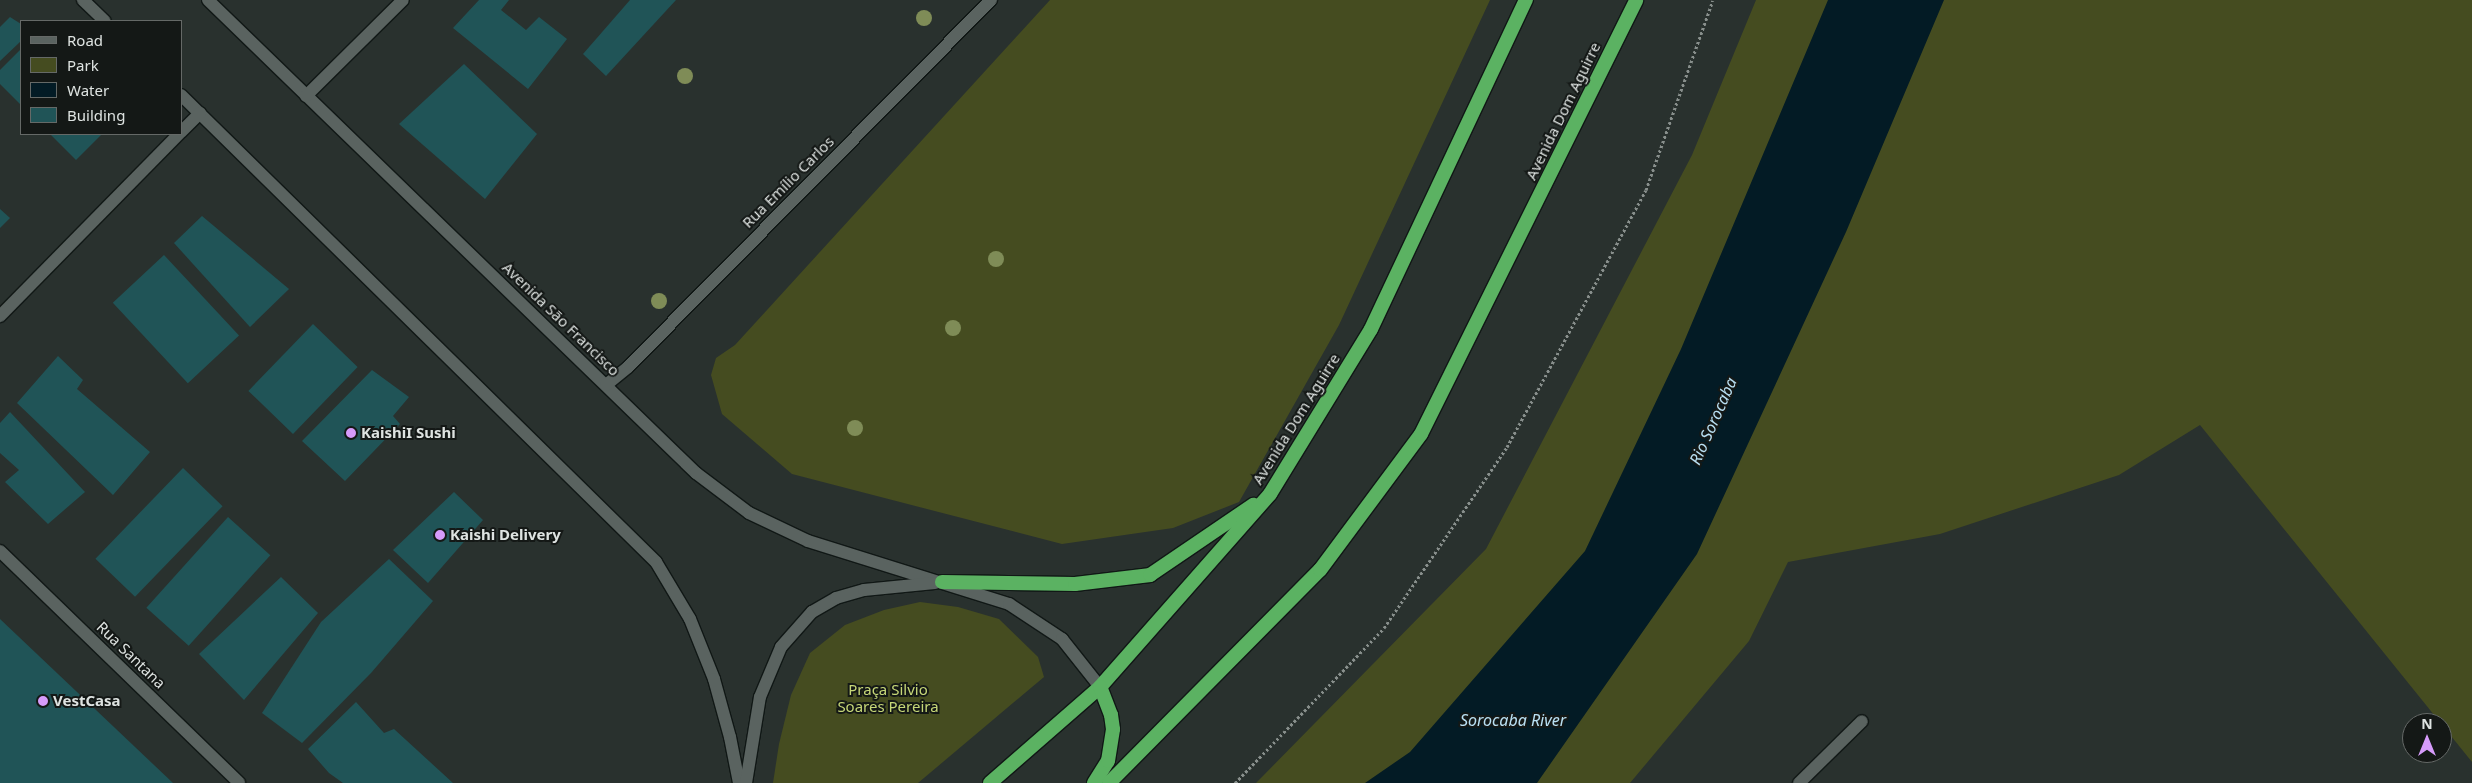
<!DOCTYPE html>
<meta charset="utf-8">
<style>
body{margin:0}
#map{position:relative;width:2472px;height:783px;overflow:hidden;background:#29312e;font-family:"Noto Sans",sans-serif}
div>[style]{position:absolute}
.green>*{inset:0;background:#454c20}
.water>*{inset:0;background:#031b25}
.building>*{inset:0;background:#205457;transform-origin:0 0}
.path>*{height:3px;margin-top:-1.5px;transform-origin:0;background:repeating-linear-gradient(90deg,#888f8c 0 2.5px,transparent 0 5px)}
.roads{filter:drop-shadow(1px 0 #111816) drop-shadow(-1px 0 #111816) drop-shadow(0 1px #111816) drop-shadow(0 -1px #111816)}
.minor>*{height:12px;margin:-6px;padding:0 6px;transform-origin:6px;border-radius:6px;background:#5a6360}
.trunk>*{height:14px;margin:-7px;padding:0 7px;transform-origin:7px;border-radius:7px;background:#5bb262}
.trees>*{width:16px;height:16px;margin:-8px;border-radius:50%;background:#7f8c57}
.dots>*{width:14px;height:14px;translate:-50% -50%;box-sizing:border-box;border:2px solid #141816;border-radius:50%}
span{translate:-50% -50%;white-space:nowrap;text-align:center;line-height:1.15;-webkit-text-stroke:4px #141816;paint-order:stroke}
.street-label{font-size:15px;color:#dee3e1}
.poi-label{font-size:15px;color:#dee3e1;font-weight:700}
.left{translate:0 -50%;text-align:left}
.park-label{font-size:15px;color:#c6d778}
.water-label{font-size:16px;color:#b9e0f3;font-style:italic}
.legend{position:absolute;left:20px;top:20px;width:162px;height:115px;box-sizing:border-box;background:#141816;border:1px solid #656967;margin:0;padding:6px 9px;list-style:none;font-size:15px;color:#dee3e1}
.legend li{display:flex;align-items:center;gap:10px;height:25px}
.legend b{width:25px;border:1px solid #656967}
.north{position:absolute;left:2402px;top:713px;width:50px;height:50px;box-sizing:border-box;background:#141816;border:1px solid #656967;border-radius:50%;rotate:0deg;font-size:14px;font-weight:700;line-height:20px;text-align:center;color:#dee3e1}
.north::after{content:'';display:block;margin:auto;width:18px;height:22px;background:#d69bfa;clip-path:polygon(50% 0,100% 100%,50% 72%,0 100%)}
</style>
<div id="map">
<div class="green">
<div style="clip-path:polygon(1050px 0,1490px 0,1339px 325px,1239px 502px,1173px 528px,1062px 544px,792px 474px,722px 414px,711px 375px,716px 358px,735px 345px)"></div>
<div style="clip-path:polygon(1756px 0,2472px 0,2472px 762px,2200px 425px,2119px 475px,1940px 534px,1788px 562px,1749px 641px,1630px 783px,1256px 783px,1486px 549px,1692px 155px)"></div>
<div style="clip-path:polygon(920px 602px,958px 607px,999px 619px,1038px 657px,1044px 677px,918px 783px,773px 783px,779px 744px,791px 695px,810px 653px,845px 625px,884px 610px)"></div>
</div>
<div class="water">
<div style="clip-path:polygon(1828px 0,1944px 0,1846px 232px,1697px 554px,1537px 783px,1365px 783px,1410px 752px,1585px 551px,1681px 349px)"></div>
</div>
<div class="building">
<div style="clip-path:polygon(479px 0,509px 0,501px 10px,526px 30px,539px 17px,567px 39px,528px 89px,453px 28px)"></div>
<div style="clip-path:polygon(630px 0,676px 0,606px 76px,583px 54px)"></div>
<div style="clip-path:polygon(10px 17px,21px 24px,21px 41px,0 61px,0 27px)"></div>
<div style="clip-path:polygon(21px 49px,21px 105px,0 84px,0 70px)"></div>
<div style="clip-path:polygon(464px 64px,537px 134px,485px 199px,399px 124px)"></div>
<div style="clip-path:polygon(50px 134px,102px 134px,76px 160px)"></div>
<div style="clip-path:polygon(0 209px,10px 218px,0 228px)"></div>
<div style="clip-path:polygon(202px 216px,289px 289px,250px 327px,174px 243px)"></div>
<div style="left:164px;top:255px;width:110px;height:70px;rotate:47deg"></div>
<div style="left:313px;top:324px;width:62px;height:93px;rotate:44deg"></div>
<div style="clip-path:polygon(58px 356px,83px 380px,77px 389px,150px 452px,113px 495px,17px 403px)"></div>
<div style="clip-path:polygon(372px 370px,409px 397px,393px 416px,400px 424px,345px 481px,302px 441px)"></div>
<div style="clip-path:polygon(10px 412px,85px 492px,48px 524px,5px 482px,19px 470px,0 453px,0 423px)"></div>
<div style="left:183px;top:468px;width:55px;height:126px;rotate:44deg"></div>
<div style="clip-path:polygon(454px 492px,483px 520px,428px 583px,393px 550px)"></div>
<div style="left:228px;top:517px;width:57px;height:122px;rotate:42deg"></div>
<div style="clip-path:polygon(389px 559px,433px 601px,371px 673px,302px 743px,262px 713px,321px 622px)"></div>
<div style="clip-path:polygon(281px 577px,318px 613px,244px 700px,199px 654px)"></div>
<div style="clip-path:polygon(0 619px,173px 783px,0 783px)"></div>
<div style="clip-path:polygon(356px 702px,384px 733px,394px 729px,453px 783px,343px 783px,329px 773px,308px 749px)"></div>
</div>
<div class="path">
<div style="left:1235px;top:783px;width:215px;rotate:-46.1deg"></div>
<div style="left:1384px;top:628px;width:219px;rotate:-55.8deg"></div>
<div style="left:1507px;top:447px;width:292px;rotate:-61.6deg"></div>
<div style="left:1646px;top:190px;width:201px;rotate:-70.6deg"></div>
</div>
<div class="roads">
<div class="minor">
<div style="left:83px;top:0;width:30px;rotate:44deg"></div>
<div style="left:208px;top:0;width:680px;rotate:44.11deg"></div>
<div style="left:696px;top:473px;width:66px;rotate:37deg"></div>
<div style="left:749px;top:513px;width:65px;rotate:25.4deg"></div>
<div style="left:808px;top:541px;width:211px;rotate:17.4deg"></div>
<div style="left:1009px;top:604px;width:64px;rotate:33.4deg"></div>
<div style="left:1062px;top:639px;width:61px;rotate:51.6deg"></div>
<div style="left:181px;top:95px;width:666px;rotate:44.51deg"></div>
<div style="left:656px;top:562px;width:66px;rotate:59.2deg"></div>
<div style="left:690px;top:619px;width:65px;rotate:68.2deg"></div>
<div style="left:714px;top:679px;width:60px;rotate:74.6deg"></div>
<div style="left:730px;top:737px;width:47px;rotate:78.9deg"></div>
<div style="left:306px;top:96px;width:136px;rotate:-44.7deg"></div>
<div style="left:181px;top:132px;width:27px;rotate:-45deg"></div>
<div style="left:0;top:316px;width:255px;rotate:-45.5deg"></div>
<div style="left:606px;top:385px;width:28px;rotate:-39deg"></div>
<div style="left:628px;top:367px;width:516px;rotate:-45.31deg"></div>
<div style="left:0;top:551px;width:333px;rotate:44.1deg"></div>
<div style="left:746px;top:783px;width:87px;rotate:-80.8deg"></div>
<div style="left:760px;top:697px;width:54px;rotate:-67.2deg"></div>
<div style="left:781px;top:647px;width:47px;rotate:-48.5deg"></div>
<div style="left:812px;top:612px;width:28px;rotate:-30deg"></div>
<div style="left:836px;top:598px;width:29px;rotate:-16deg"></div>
<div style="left:864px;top:590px;width:71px;rotate:-5.6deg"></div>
<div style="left:1799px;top:783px;width:88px;rotate:-44.5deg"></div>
</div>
<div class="trunk">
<div style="left:942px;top:582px;width:133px;rotate:0.9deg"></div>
<div style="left:1075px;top:584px;width:76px;rotate:-6.8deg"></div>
<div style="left:1150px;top:575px;width:125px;rotate:-34.2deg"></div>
<div style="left:990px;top:783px;width:146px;rotate:-41.1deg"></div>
<div style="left:1100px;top:687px;width:257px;rotate:-48.6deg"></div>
<div style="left:1270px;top:494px;width:193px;rotate:-58.5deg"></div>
<div style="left:1371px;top:329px;width:364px;rotate:-64.8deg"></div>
<div style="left:1094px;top:783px;width:26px;rotate:-58deg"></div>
<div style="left:1108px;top:761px;width:32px;rotate:-81deg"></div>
<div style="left:1113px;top:729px;width:14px;rotate:-98deg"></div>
<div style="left:1111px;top:715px;width:30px;rotate:-111deg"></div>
<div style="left:1109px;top:783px;width:300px;rotate:-45.3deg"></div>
<div style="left:1320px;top:570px;width:169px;rotate:-53.4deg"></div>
<div style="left:1421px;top:434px;width:484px;rotate:-63.6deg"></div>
</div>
</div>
<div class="trees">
<div style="left:924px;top:18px"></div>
<div style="left:685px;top:76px"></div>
<div style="left:996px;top:259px"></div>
<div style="left:659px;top:301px"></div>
<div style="left:953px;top:328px"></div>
<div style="left:855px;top:428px"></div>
</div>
<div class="dots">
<div style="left:351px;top:433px;background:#d69bfa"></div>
<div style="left:440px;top:535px;background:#d69bfa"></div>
<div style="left:43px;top:701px;background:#d69bfa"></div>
</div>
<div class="street-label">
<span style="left:1563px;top:111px;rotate:-64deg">Avenida Dom Aguirre</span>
<span style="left:788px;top:182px;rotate:-45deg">Rua Emílio Carlos</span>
<span style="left:561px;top:319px;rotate:44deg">Avenida São Francisco</span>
<span style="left:1296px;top:419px;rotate:-58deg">Avenida Dom Aguirre</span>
<span style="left:131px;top:655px;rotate:44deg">Rua Santana</span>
</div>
<div class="poi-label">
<span class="left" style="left:361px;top:433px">KaishiI Sushi</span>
<span class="left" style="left:450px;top:535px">Kaishi Delivery</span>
<span class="left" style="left:53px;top:701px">VestCasa</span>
</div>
<div class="park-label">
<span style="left:888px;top:698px">Praça Silvio<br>Soares Pereira</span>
</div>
<div class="water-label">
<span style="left:1713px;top:421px;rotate:-66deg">Rio Sorocaba</span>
<span style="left:1513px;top:720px">Sorocaba River</span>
</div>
<ul class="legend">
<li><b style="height:6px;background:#5a6360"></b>Road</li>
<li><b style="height:14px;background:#454c20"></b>Park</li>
<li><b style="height:14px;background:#031b25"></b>Water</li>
<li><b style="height:14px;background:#205457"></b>Building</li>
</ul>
<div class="north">N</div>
</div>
